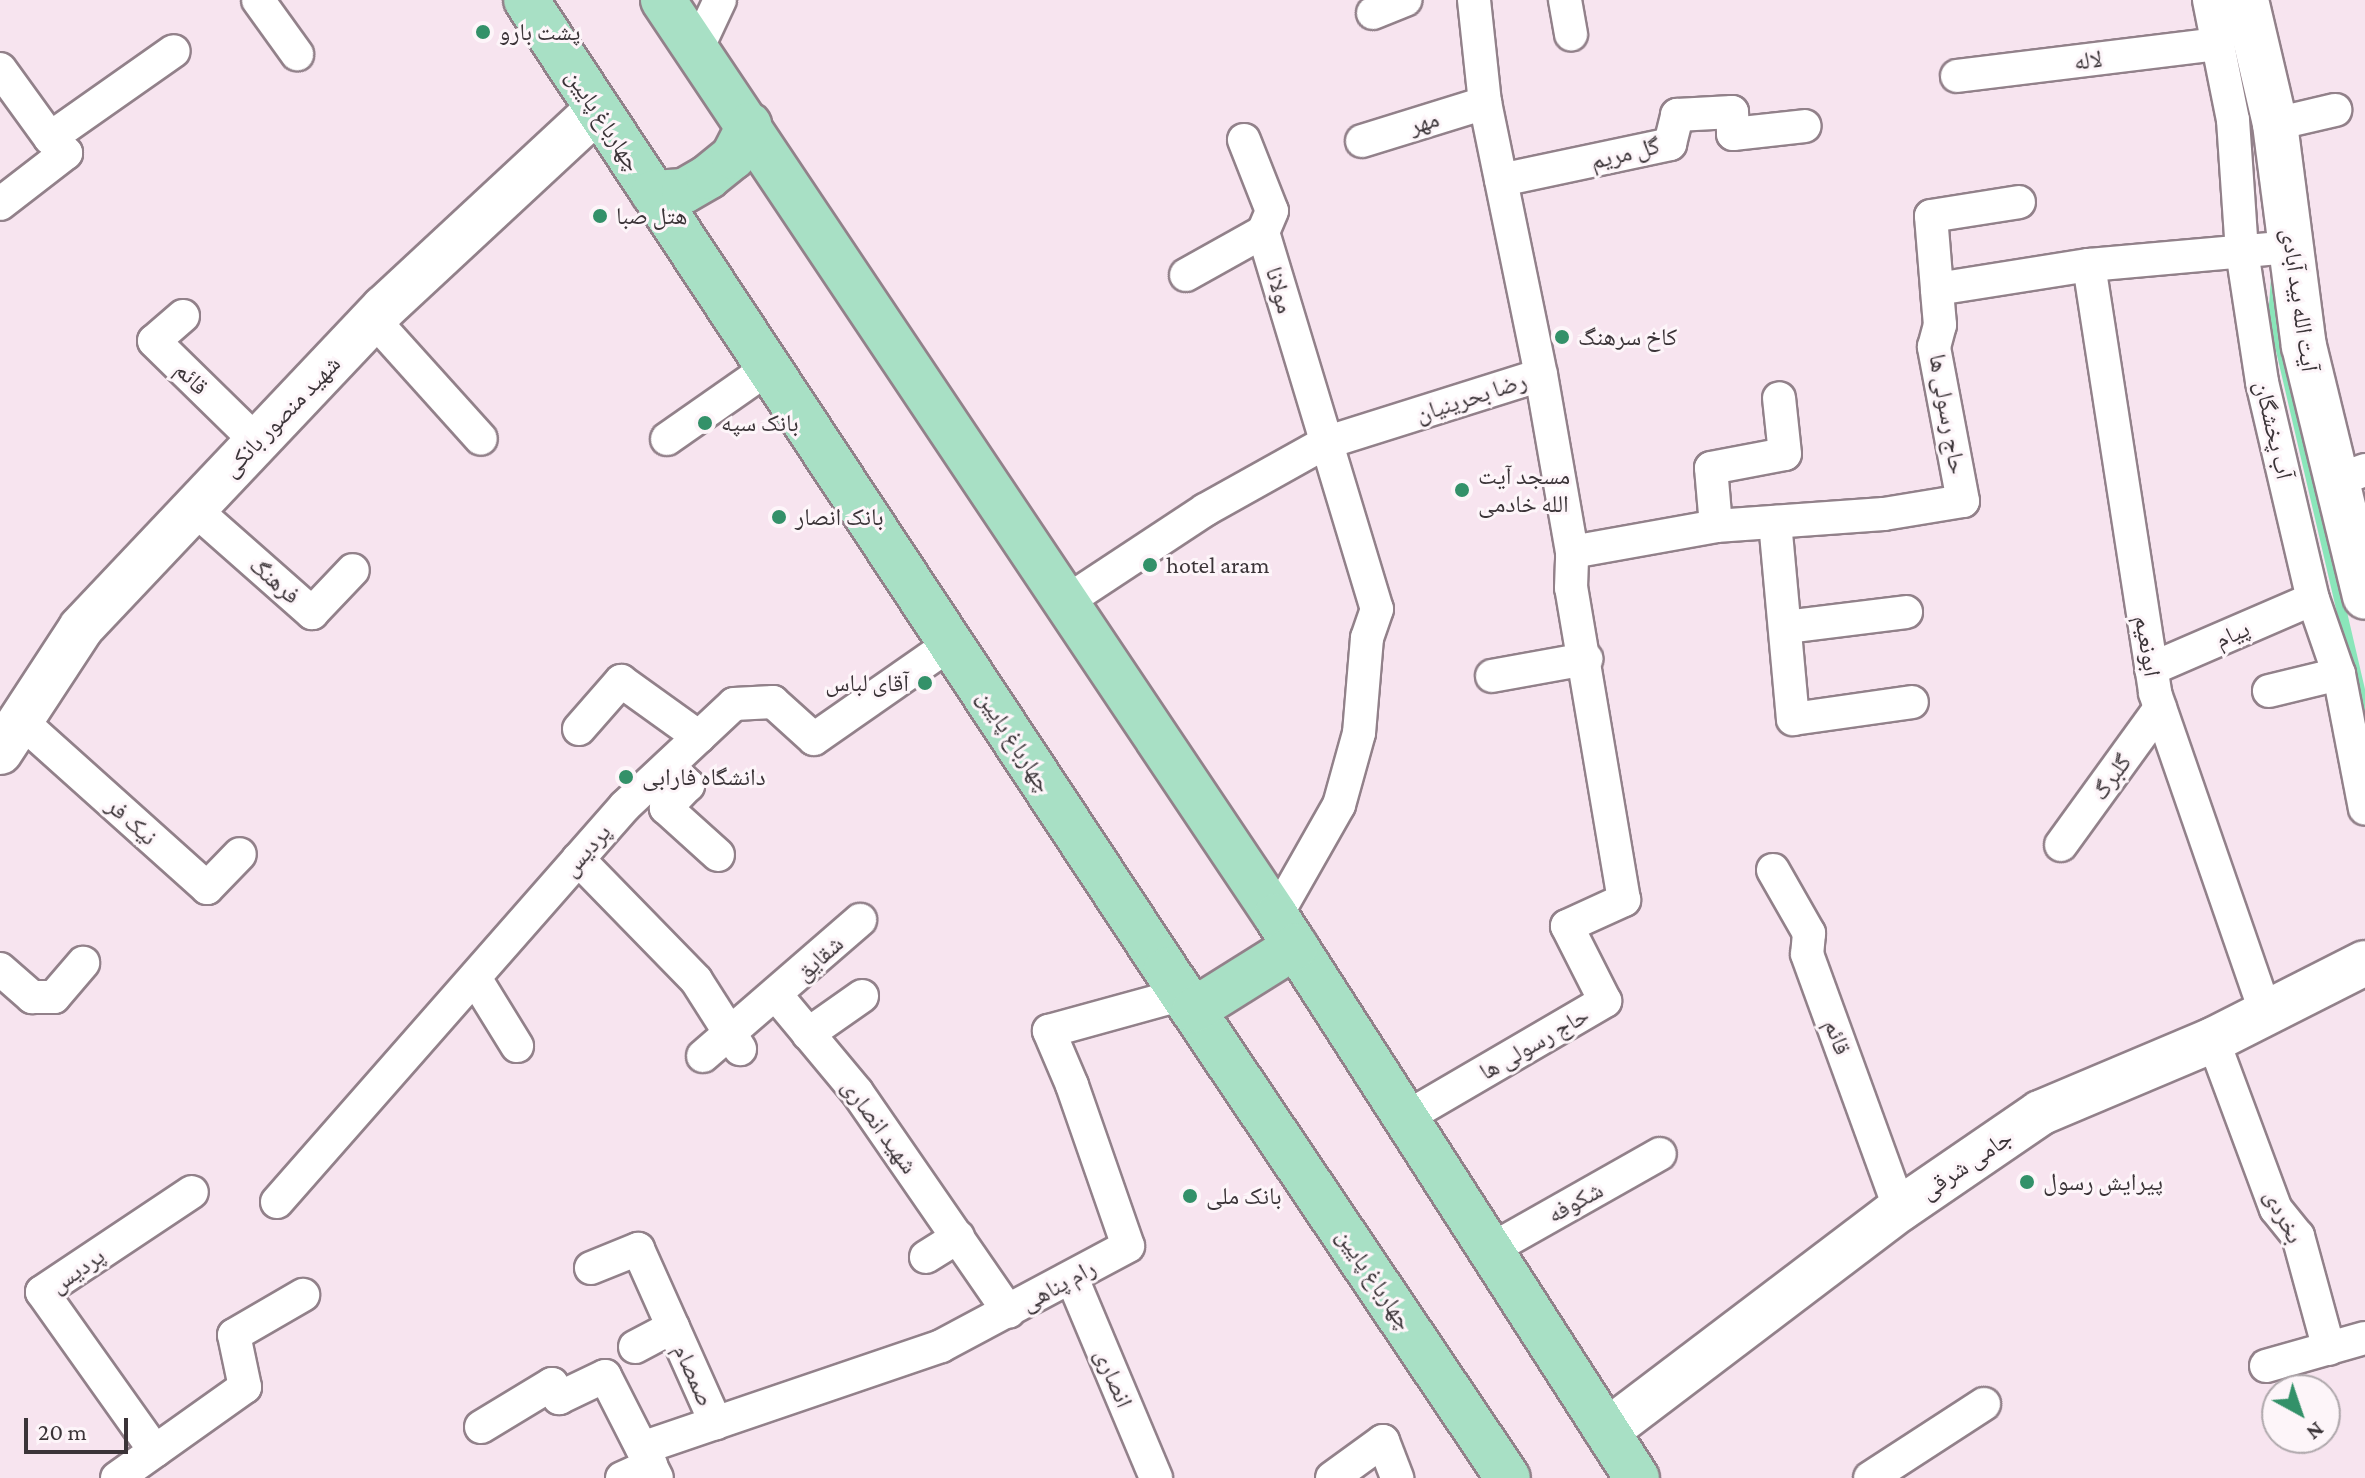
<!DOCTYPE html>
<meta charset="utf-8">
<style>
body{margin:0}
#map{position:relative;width:2365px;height:1478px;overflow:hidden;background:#f7e4ef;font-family:"Crimson Pro","Noto Naskh Arabic",serif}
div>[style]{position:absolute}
.stream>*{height:10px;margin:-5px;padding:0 5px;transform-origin:5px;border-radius:5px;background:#8ae6ba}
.roads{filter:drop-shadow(2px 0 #92818a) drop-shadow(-2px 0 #92818a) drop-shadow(0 2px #92818a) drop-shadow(0 -2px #92818a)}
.street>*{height:32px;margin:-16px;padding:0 16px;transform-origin:16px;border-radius:16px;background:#fff}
.secondary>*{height:44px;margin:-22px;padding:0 22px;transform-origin:22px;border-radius:22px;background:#fff}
.primary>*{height:44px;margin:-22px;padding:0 22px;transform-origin:22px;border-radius:22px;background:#a8e0c5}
.dots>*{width:22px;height:22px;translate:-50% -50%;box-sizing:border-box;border:4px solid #fdf5f9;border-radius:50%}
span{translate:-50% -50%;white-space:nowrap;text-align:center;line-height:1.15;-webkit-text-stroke:6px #fdf5f9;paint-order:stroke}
.poi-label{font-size:24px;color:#3b3438}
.left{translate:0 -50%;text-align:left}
.right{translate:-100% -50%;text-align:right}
.street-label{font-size:24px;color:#3b3438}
.north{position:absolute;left:2261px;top:1374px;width:80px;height:80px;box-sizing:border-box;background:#fdf5f9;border:2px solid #afa8ac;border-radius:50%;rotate:140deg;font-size:22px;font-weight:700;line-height:32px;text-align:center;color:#3b3438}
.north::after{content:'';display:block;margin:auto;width:28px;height:36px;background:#339169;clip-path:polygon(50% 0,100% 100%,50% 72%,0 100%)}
.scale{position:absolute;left:24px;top:1418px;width:104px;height:36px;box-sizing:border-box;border:4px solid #3b3438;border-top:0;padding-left:10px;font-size:24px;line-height:28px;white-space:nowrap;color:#3b3438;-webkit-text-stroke:6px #fdf5f9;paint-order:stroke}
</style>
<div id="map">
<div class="stream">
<div style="left:2276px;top:277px;width:39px;rotate:94deg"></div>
<div style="left:2273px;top:316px;width:407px;rotate:76.9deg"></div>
</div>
<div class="roads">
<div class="street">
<div style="left:258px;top:0;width:67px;rotate:54.2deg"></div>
<div style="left:1565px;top:0;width:35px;rotate:80deg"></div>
<div style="left:2209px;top:0;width:122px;rotate:78.7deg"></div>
<div style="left:2233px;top:120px;width:131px;rotate:86.1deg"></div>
<div style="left:2242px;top:251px;width:133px;rotate:81.3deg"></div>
<div style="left:2262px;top:382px;width:223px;rotate:76.8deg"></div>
<div style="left:2313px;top:599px;width:79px;rotate:70.9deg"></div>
<div style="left:2339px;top:674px;width:137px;rotate:79.1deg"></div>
<div style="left:1373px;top:13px;width:35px;rotate:-22deg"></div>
<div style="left:697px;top:49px;width:54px;rotate:-64.9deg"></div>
<div style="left:0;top:69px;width:85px;rotate:54.1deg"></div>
<div style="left:50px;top:138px;width:22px;rotate:43deg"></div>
<div style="left:66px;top:153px;width:83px;rotate:142.3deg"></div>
<div style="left:1957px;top:76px;width:264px;rotate:-7deg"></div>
<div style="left:2275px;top:124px;width:62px;rotate:-13.1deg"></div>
<div style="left:50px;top:138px;width:151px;rotate:-35.1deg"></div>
<div style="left:1244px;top:140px;width:76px;rotate:68.5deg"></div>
<div style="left:1272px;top:211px;width:23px;rotate:113deg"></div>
<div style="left:1263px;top:232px;width:394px;rotate:73.2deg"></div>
<div style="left:1377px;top:609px;width:31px;rotate:109deg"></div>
<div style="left:1367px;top:638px;width:95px;rotate:94.8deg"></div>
<div style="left:1359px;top:733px;width:75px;rotate:105.5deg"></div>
<div style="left:1339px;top:805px;width:128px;rotate:119.6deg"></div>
<div style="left:1362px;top:141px;width:129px;rotate:-17.2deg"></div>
<div style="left:1501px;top:180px;width:173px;rotate:-12deg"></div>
<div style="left:1670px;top:144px;width:30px;rotate:-76deg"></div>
<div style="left:1677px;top:115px;width:55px;rotate:-3.1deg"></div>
<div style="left:1732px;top:112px;width:22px;rotate:87deg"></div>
<div style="left:1733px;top:134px;width:72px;rotate:-6.3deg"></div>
<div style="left:2089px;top:265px;width:433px;rotate:81.2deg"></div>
<div style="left:2155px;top:693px;width:339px;rotate:70.9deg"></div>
<div style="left:1186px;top:275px;width:88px;rotate:-29.2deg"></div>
<div style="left:1937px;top:289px;width:73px;rotate:-94.7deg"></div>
<div style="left:1931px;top:216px;width:89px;rotate:-9deg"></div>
<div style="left:183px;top:316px;width:38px;rotate:139deg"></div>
<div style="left:154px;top:341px;width:143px;rotate:44.4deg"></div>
<div style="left:373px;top:319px;width:161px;rotate:48deg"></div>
<div style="left:667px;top:439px;width:126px;rotate:-35deg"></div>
<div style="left:2335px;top:481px;width:32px;rotate:-20deg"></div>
<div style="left:193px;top:508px;width:159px;rotate:41.4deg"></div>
<div style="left:312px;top:613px;width:59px;rotate:-46.4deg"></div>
<div style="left:1775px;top:522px;width:198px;rotate:84.8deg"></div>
<div style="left:1793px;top:719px;width:120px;rotate:-8.1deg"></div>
<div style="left:1716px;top:526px;width:58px;rotate:-94.9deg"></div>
<div style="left:1711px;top:468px;width:75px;rotate:-10.7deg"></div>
<div style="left:1785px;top:454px;width:56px;rotate:-96.1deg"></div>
<div style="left:1572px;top:552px;width:146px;rotate:-10.2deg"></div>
<div style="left:1716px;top:526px;width:168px;rotate:-4.1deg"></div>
<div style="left:1884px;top:514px;width:80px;rotate:-9.3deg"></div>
<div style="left:1963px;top:501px;width:157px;rotate:-100.7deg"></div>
<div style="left:1934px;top:347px;width:23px;rotate:-75deg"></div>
<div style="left:1940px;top:325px;width:36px;rotate:-95deg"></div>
<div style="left:1937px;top:289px;width:154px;rotate:-9deg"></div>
<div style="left:2089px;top:265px;width:204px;rotate:-5.1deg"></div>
<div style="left:1067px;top:601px;width:165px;rotate:-33.4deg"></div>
<div style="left:1205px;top:510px;width:137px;rotate:-29.2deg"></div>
<div style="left:1325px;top:443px;width:226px;rotate:-17.5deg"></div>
<div style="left:1786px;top:627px;width:121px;rotate:-7.1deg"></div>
<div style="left:2151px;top:669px;width:176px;rotate:-23.4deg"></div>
<div style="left:1492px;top:676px;width:96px;rotate:-10.3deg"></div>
<div style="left:2269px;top:691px;width:72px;rotate:-13.7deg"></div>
<div style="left:21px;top:721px;width:250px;rotate:41.9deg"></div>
<div style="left:207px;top:888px;width:47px;rotate:-45.9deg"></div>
<div style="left:579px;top:729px;width:64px;rotate:-48.8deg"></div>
<div style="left:621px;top:681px;width:96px;rotate:35.7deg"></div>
<div style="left:668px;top:766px;width:28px;rotate:44deg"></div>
<div style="left:688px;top:785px;width:32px;rotate:134deg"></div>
<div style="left:666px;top:808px;width:70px;rotate:42.1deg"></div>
<div style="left:2061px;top:845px;width:169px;rotate:-54.1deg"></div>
<div style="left:578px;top:859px;width:169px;rotate:45.7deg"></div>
<div style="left:696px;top:980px;width:82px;rotate:57.5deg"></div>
<div style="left:1773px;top:870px;width:73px;rotate:60.3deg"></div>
<div style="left:1809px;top:933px;width:21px;rotate:95deg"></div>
<div style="left:1807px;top:954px;width:271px;rotate:70deg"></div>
<div style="left:0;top:969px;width:43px;rotate:41.2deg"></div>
<div style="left:32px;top:997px;width:22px"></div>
<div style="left:54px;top:997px;width:45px;rotate:-49.5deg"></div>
<div style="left:475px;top:978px;width:80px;rotate:58.3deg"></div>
<div style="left:777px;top:996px;width:125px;rotate:50.2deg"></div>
<div style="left:857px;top:1092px;width:267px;rotate:55.4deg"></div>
<div style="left:808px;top:1034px;width:66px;rotate:-35.1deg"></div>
<div style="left:2213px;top:1040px;width:180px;rotate:69.6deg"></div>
<div style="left:2276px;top:1209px;width:35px;rotate:51deg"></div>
<div style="left:2298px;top:1236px;width:117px;rotate:74.7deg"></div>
<div style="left:703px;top:1056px;width:208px;rotate:-40.9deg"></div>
<div style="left:1405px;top:1118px;width:232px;rotate:-30.3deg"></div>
<div style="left:1605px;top:1001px;width:84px;rotate:-116.9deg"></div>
<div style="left:1567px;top:926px;width:63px;rotate:-24.5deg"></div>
<div style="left:1624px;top:900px;width:316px;rotate:-99.6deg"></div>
<div style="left:1571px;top:588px;width:36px;rotate:-88deg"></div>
<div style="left:1572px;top:552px;width:180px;rotate:-99.9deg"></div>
<div style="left:1541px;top:375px;width:278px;rotate:-101.6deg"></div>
<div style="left:1485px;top:103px;width:104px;rotate:-96.1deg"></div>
<div style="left:277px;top:1202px;width:527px;rotate:-48.69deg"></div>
<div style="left:625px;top:806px;width:149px;rotate:-43.1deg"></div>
<div style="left:734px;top:704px;width:39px;rotate:-3deg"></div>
<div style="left:773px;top:702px;width:55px;rotate:42.1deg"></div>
<div style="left:814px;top:739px;width:166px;rotate:-34.9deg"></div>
<div style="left:1490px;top:1250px;width:195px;rotate:-29.5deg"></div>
<div style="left:926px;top:1257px;width:38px;rotate:-32deg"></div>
<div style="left:591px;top:1268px;width:51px;rotate:-22deg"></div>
<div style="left:638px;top:1249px;width:191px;rotate:65.9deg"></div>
<div style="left:1072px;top:1278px;width:217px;rotate:67.2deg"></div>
<div style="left:635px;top:1347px;width:43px;rotate:-27.8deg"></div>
<div style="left:2266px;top:1366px;width:103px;rotate:-15.8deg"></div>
<div style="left:481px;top:1427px;width:83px;rotate:-31.2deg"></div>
<div style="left:552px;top:1384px;width:16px;rotate:63deg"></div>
<div style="left:559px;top:1398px;width:51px;rotate:-25.6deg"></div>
<div style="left:605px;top:1376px;width:114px;rotate:63deg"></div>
<div style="left:642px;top:1448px;width:316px;rotate:-18.8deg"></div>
<div style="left:941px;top:1346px;width:212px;rotate:-28.1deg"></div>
<div style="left:1128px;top:1246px;width:170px;rotate:-109.2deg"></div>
<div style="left:1072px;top:1085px;width:59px;rotate:-113.1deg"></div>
<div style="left:1049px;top:1031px;width:139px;rotate:-15.4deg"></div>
<div style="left:155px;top:1451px;width:195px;rotate:-125.4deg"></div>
<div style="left:42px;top:1292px;width:180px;rotate:-33.7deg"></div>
<div style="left:117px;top:1478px;width:157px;rotate:-35.4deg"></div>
<div style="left:245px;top:1387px;width:53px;rotate:-101.9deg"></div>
<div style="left:234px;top:1335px;width:80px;rotate:-30.1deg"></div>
<div style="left:622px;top:1478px;width:32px;rotate:-24deg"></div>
<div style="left:1332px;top:1478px;width:63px;rotate:-36deg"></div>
<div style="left:1383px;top:1441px;width:40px;rotate:69deg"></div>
<div style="left:1870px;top:1478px;width:136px;rotate:-33deg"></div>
</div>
<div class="secondary">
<div style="left:2246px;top:0;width:127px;rotate:76.8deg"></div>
<div style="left:2275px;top:124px;width:224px;rotate:82.6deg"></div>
<div style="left:2304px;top:346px;width:258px;rotate:76.3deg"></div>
<div style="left:0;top:752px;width:148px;rotate:-56.8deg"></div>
<div style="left:81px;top:628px;width:441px;rotate:-46.6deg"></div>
<div style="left:384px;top:308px;width:291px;rotate:-42.9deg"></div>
<div style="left:1607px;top:1431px;width:368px;rotate:-37.2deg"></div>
<div style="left:1900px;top:1209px;width:170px;rotate:-34.4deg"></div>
<div style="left:2040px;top:1113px;width:188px;rotate:-22.9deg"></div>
<div style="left:2213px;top:1040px;width:170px;rotate:-26.9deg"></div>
</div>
<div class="primary">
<div style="left:526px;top:0;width:1162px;rotate:56.58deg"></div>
<div style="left:1166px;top:970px;width:612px;rotate:56.05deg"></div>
<div style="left:663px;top:0;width:1102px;rotate:56.21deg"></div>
<div style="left:1276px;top:916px;width:668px;rotate:57.29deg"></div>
<div style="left:653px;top:193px;width:31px;rotate:-4deg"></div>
<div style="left:684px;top:191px;width:28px;rotate:-30deg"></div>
<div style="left:708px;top:177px;width:32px;rotate:-39deg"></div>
<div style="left:733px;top:157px;width:36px;rotate:-63deg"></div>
<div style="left:1194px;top:1010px;width:120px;rotate:-32.1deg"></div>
</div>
</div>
<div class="dots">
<div style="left:483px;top:32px;background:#339169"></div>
<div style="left:600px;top:216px;background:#339169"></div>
<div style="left:1562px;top:337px;background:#339169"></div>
<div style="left:705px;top:423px;background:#339169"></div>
<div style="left:1462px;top:490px;background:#339169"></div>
<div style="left:779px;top:517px;background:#339169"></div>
<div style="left:1150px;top:565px;background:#339169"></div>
<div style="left:925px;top:683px;background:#339169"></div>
<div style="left:626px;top:777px;background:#339169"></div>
<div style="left:2027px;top:1182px;background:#339169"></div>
<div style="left:1190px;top:1196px;background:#339169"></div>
</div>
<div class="poi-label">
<span class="left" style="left:499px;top:32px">پشت بارو</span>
<span class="left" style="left:616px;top:216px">هتل صبا</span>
<span class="left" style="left:1578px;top:337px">کاخ سرهنگ</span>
<span class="left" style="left:721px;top:423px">بانک سپه</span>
<span class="left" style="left:1478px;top:490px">مسجد آیت<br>الله خادمی</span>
<span class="left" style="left:795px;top:517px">بانک انصار</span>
<span class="left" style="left:1166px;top:565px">hotel aram</span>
<span class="right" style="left:909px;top:683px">آقای لباس</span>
<span class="left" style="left:642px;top:777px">دانشگاه فارابی</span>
<span class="left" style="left:2043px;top:1182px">پیرایش رسول</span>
<span class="left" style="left:1206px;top:1196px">بانک ملی</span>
</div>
<div class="street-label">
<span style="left:2088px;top:60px;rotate:-7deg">لاله</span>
<span style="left:604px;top:120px;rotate:57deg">چهارباغ پایین</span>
<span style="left:1424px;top:122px;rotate:-17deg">مهر</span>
<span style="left:1625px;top:153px;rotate:-14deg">گل مریم</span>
<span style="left:1280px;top:290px;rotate:74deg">مولانا</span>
<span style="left:2300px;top:300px;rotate:82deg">آیت الله بید آبادی</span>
<span style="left:192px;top:378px;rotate:45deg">قائم</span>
<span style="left:1471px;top:397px;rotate:-18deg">رضا بحرینیان</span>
<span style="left:1948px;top:414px;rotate:80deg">حاج رسولی ها</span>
<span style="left:281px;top:416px;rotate:-46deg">شهید منصور بانکی</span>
<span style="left:2274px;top:430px;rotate:77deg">آب پخشگان</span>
<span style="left:275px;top:580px;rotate:41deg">فرهنگ</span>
<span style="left:2232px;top:634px;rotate:-24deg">پیام</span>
<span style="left:2148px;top:646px;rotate:81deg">ابونعیم</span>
<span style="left:1015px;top:741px;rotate:57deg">چهارباغ پایین</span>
<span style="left:2111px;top:777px;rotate:-54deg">گلبرگ</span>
<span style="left:132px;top:821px;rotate:42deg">نیک فر</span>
<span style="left:586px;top:850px;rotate:-49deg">پردیس</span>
<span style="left:819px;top:958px;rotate:-42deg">شقایق</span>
<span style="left:1838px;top:1037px;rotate:70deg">قائم</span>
<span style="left:1534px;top:1043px;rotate:-30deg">حاج رسولی ها</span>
<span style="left:880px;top:1126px;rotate:54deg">شهید انصاری</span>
<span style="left:1966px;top:1164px;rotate:-34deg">جامی شرقی</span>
<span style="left:1575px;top:1202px;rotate:-29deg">شکوفه</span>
<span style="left:2284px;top:1216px;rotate:63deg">بخردی</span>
<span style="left:77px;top:1270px;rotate:-35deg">پردیس</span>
<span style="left:1375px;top:1279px;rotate:56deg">چهارباغ پایین</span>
<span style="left:1058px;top:1285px;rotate:-29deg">رام پناهی</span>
<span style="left:694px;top:1375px;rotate:66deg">صمصام</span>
<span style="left:1114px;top:1378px;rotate:67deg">انصاری</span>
</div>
<div class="north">N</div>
<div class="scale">20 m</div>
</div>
